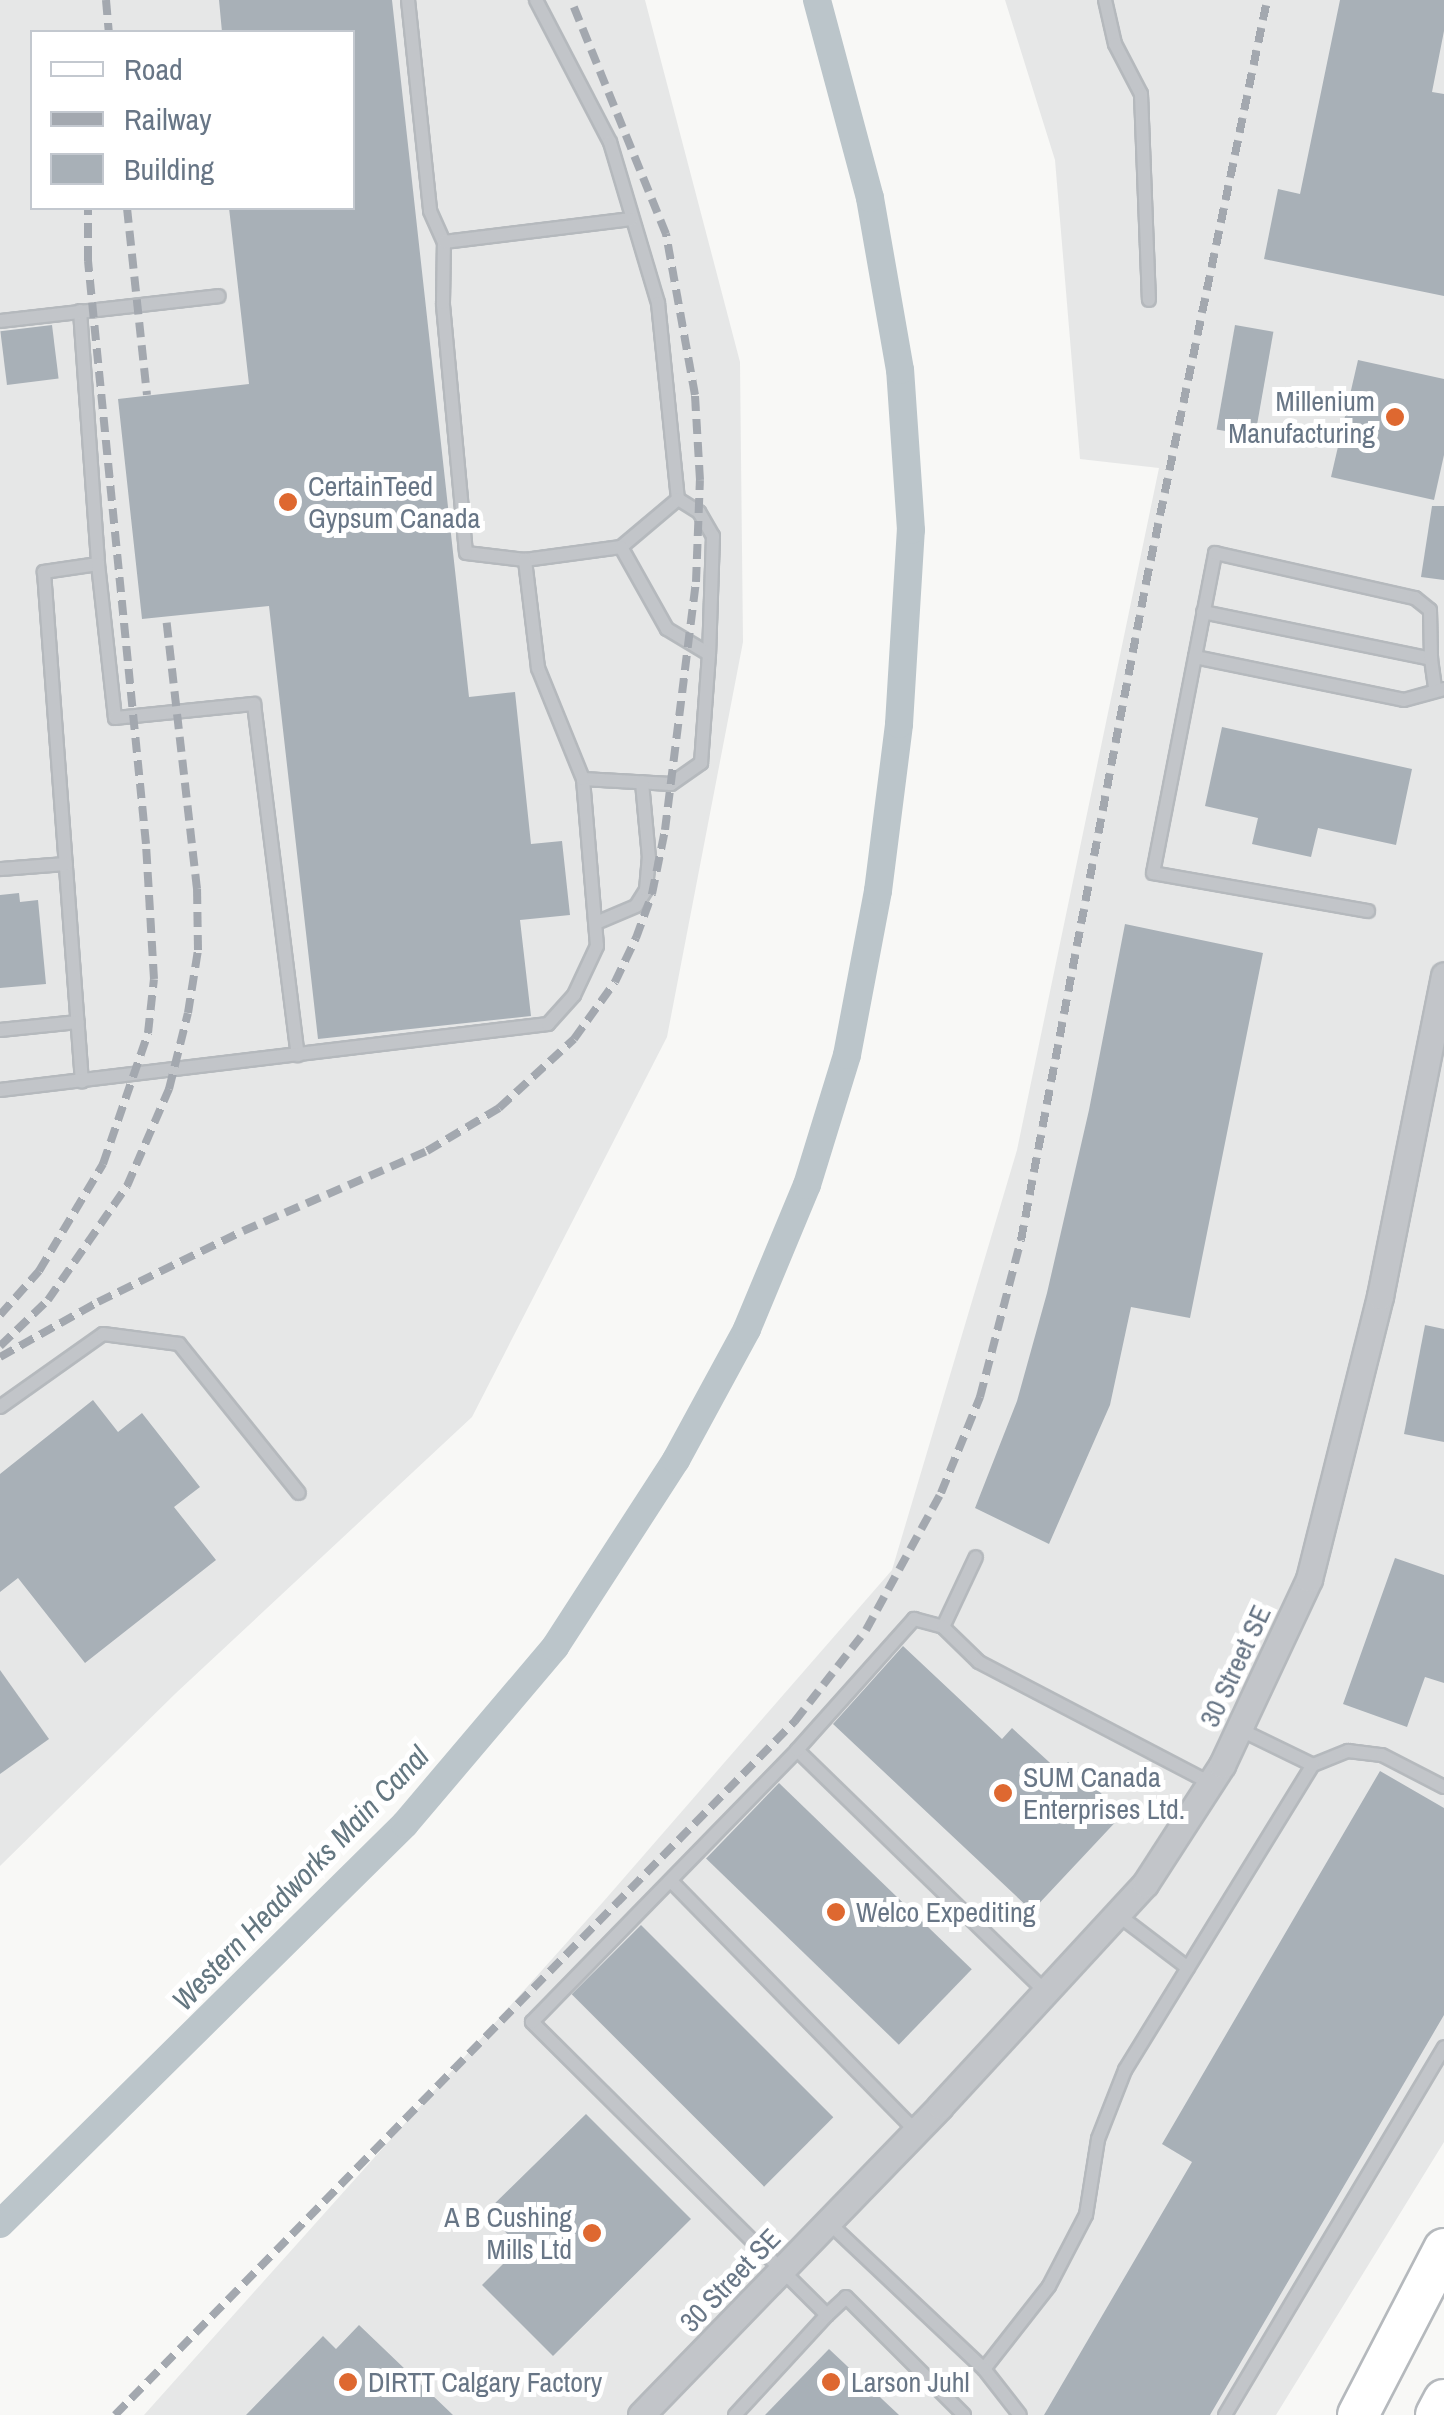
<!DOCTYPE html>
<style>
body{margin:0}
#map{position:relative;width:1444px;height:2415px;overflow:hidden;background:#f8f8f6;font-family:"Archivo Narrow",sans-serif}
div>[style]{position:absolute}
.built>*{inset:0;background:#e6e7e7}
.canal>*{height:28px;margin:-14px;padding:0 14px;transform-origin:14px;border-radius:14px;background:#bbc5ca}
.building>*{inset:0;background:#a8b0b7;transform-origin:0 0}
.roads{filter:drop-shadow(2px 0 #b5b9bd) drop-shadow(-2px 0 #b5b9bd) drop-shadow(0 2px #b5b9bd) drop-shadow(0 -2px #b5b9bd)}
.service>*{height:12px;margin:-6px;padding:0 6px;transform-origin:6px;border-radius:6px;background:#c2c5c9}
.minor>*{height:25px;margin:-12.5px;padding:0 12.5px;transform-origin:12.5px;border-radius:12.5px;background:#c2c5c9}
.primary>*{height:40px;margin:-20px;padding:0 20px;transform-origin:20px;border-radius:20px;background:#fff}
.rail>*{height:8px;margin-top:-4px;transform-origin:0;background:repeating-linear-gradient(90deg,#a3a8af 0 15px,transparent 0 23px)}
.dots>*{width:28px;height:28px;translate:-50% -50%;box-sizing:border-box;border:5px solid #fff;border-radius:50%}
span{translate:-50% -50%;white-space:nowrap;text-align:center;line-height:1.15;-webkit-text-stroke:10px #fff;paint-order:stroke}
.poi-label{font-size:28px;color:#687686}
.right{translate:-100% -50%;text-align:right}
.left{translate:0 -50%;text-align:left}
.street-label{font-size:28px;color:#687686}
.water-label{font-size:30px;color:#647781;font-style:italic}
.legend{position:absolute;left:30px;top:30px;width:325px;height:180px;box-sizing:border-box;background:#fff;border:2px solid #c3c8cf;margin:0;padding:12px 18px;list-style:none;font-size:30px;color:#687686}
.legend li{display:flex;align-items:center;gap:20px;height:50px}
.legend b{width:50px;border:2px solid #c3c8cf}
</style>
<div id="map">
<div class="built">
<div style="clip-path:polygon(evenodd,0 0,645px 0,740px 362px,743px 642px,667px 1037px,472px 1417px,176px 1693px,0 1866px,0 0,32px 32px,352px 32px,352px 208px,32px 208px,32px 32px)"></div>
<div style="clip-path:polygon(1005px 0,1444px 0,1444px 2142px,1276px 2415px,144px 2415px,603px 1902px,892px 1570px,1017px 1150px,1159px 468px,1080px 459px,1055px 160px)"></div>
</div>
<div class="canal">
<div style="left:0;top:2224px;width:569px;rotate:-44.64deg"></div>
<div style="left:405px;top:1824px;width:232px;rotate:-49.7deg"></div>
<div style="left:555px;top:1647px;width:223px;rotate:-57.1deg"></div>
<div style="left:676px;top:1460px;width:149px;rotate:-61.5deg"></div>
<div style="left:747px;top:1329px;width:156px;rotate:-67.4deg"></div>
<div style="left:807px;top:1185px;width:136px;rotate:-72.9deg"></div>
<div style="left:847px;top:1055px;width:167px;rotate:-79.3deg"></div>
<div style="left:878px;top:891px;width:168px;rotate:-82.8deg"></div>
<div style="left:899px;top:724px;width:194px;rotate:-86.5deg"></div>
<div style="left:911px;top:530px;width:160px;rotate:-93.9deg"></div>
<div style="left:900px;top:370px;width:175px;rotate:-99.9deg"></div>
<div style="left:870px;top:198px;width:205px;rotate:-105deg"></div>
</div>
<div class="building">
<div style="clip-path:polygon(219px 0,392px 0,469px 697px,515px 692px,531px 844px,562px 841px,570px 915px,520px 920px,531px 1016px,318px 1039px,269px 606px,142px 619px,118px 399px,249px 384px,229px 208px,352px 208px,352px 32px,222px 32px)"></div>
<div style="clip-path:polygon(1340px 0,1444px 0,1444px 31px,1432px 92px,1444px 94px,1444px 296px,1264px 259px,1278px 189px,1300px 194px)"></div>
<div style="left:52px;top:325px;width:54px;height:52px;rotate:83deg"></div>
<div style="left:1235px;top:325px;width:39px;height:106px;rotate:10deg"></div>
<div style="clip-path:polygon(1358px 360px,1444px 379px,1444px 455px,1434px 500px,1331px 477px)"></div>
<div style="clip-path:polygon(1432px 506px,1444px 506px,1444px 580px,1421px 577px)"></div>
<div style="clip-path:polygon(1222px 727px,1412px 769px,1396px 845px,1318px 828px,1311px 857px,1252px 844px,1258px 818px,1205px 806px)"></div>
<div style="clip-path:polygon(19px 893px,20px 902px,38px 900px,46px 984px,0 988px,0 895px)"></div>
<div style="clip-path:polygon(1125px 924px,1263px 953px,1190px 1318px,1131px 1307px,1110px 1405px,1049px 1544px,975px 1508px,1017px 1401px,1047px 1293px,1089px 1110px)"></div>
<div style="clip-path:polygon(1425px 1325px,1444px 1329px,1444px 1442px,1404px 1434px)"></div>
<div style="clip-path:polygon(93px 1400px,118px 1432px,142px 1413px,200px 1487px,174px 1507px,216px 1560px,85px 1663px,18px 1578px,0 1592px,0 1474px)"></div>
<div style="clip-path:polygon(1395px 1558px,1444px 1575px,1444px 1683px,1425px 1677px,1407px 1727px,1343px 1704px)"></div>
<div style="clip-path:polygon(903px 1646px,1002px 1739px,1012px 1728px,1060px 1772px,1068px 1762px,1123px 1814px,1032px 1911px,833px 1724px)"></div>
<div style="clip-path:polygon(0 1670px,49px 1739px,0 1774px)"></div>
<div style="clip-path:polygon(1380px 1771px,1444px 1808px,1444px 2015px,1210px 2415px,1044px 2415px,1192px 2162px,1162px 2144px)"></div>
<div style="left:779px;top:1783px;width:268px;height:105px;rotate:44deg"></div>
<div style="left:641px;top:1925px;width:272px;height:98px;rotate:45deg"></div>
<div style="clip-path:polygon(586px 2114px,691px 2219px,553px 2356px,482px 2285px,520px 2247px,486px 2212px)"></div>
<div style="clip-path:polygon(359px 2325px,453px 2415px,246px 2415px,323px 2336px,336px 2349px)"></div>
<div style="clip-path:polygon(829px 2349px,899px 2415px,765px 2415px)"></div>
</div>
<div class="roads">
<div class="service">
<div style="left:408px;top:0;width:212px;rotate:84deg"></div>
<div style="left:430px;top:211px;width:34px;rotate:66deg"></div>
<div style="left:536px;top:0;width:160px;rotate:62.5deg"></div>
<div style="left:610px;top:142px;width:168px;rotate:73.4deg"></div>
<div style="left:658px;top:303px;width:197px;rotate:84.2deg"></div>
<div style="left:678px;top:499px;width:75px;rotate:139.9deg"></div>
<div style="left:621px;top:547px;width:97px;rotate:172.3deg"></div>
<div style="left:525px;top:560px;width:59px;rotate:-173.2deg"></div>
<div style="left:466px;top:553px;width:251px;rotate:-95.3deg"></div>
<div style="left:443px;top:303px;width:61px;rotate:-89.1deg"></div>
<div style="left:444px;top:242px;width:189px;rotate:-7deg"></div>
<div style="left:1105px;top:0;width:45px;rotate:77.2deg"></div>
<div style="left:1115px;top:44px;width:56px;rotate:62.5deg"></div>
<div style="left:1141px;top:94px;width:206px;rotate:87.8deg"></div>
<div style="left:80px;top:311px;width:254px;rotate:85.9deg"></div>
<div style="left:98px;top:564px;width:55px;rotate:171.6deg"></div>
<div style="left:44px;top:572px;width:511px;rotate:85.74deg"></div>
<div style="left:0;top:321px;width:220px;rotate:-6.5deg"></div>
<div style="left:678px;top:499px;width:25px;rotate:32deg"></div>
<div style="left:699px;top:512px;width:28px;rotate:60deg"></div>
<div style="left:713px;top:536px;width:118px;rotate:91.9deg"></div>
<div style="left:98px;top:564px;width:155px;rotate:83.7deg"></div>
<div style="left:115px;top:718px;width:140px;rotate:-5.8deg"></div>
<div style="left:254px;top:704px;width:354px;rotate:82.9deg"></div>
<div style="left:1203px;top:612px;width:233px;rotate:11.6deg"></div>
<div style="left:1431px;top:659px;width:29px;rotate:82deg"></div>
<div style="left:1195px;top:657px;width:213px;rotate:11.6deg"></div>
<div style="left:1404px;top:700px;width:41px;rotate:-15.4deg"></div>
<div style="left:583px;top:779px;width:88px;rotate:3.3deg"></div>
<div style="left:671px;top:784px;width:37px;rotate:-35deg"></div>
<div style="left:701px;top:763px;width:109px;rotate:-85.8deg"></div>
<div style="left:709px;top:654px;width:49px;rotate:-149.2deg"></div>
<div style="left:667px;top:629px;width:94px;rotate:-119.3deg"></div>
<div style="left:0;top:869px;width:66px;rotate:-4.3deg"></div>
<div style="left:1368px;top:911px;width:218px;rotate:-170deg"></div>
<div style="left:1153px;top:873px;width:326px;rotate:-79deg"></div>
<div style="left:1215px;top:553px;width:205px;rotate:12.7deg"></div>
<div style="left:1415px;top:598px;width:19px;rotate:39deg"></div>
<div style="left:1430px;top:610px;width:49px;rotate:88.8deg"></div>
<div style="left:596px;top:923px;width:43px;rotate:-23deg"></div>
<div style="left:636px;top:906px;width:19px;rotate:-58deg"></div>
<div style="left:646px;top:890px;width:32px;rotate:-85deg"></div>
<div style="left:649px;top:858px;width:76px;rotate:-95.3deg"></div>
<div style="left:0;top:1030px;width:78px;rotate:-5.9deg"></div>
<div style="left:0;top:1090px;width:552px;rotate:-6.87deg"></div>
<div style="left:548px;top:1024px;width:39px;rotate:-48deg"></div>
<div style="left:574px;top:995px;width:54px;rotate:-64.9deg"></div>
<div style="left:597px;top:946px;width:168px;rotate:-94.8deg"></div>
<div style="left:583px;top:779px;width:120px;rotate:-112.1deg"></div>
<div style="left:538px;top:668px;width:109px;rotate:-96.9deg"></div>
<div style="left:0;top:1407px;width:126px;rotate:-35.3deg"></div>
<div style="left:103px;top:1334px;width:77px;rotate:7.5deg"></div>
<div style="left:179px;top:1344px;width:191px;rotate:51.2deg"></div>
<div style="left:943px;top:1627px;width:77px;rotate:-64.8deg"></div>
<div style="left:797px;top:1750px;width:347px;rotate:44.2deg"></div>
<div style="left:1313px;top:1765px;width:38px;rotate:-22deg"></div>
<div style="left:1348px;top:1751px;width:34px;rotate:7deg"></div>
<div style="left:1382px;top:1755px;width:70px;rotate:27.3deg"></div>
<div style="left:671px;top:1881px;width:350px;rotate:45.6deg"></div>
<div style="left:1117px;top:1914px;width:89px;rotate:37.3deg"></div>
<div style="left:828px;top:2222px;width:214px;rotate:43.3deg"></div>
<div style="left:984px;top:2369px;width:105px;rotate:-51.9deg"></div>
<div style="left:1049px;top:2286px;width:80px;rotate:-62.5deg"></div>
<div style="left:1086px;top:2215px;width:77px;rotate:-81deg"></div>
<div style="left:1098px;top:2139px;width:74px;rotate:-68.6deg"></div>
<div style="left:1125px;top:2070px;width:358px;rotate:-58.4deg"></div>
<div style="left:1313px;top:1765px;width:82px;rotate:-154.1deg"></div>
<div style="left:827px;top:2315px;width:26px;rotate:-43deg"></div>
<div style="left:846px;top:2297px;width:167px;rotate:45deg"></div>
<div style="left:984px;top:2369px;width:58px;rotate:52deg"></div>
<div style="left:735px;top:2415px;width:136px;rotate:-47.4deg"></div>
<div style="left:827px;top:2315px;width:416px;rotate:-135.2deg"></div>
<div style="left:532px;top:2022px;width:380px;rotate:-45.7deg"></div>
<div style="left:797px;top:1750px;width:176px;rotate:-48.2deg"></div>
<div style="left:914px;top:1619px;width:30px;rotate:15deg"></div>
<div style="left:943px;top:1627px;width:50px;rotate:44.2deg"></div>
<div style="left:979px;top:1662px;width:261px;rotate:27.6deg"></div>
<div style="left:1225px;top:2415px;width:428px;rotate:-59.2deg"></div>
</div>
<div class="minor">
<div style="left:641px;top:2415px;width:430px;rotate:-45.9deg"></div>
<div style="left:940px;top:2106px;width:302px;rotate:-47.3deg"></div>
<div style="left:1145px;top:1884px;width:142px;rotate:-57.1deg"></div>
<div style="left:1222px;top:1765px;width:205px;rotate:-64.9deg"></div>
<div style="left:1309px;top:1579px;width:292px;rotate:-75.9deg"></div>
<div style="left:1380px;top:1296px;width:327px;rotate:-78.7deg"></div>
</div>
<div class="primary">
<div style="left:1358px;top:2415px;width:187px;rotate:-62.6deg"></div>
<div style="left:1436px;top:2415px;width:17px;rotate:-62deg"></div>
</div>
</div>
<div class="rail">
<div style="left:106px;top:0;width:32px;rotate:85deg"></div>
<div style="left:127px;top:208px;width:188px;rotate:83.9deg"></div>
<div style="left:0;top:1315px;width:59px;rotate:-48.4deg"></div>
<div style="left:39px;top:1271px;width:125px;rotate:-59.1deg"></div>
<div style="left:103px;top:1164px;width:139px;rotate:-71deg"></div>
<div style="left:148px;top:1033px;width:54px;rotate:-83.7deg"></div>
<div style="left:154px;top:979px;width:135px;rotate:-93.4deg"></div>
<div style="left:146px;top:844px;width:586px;rotate:-95.68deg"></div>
<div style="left:88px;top:261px;width:53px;rotate:-90deg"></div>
<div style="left:0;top:1346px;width:66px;rotate:-43.8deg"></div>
<div style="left:48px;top:1300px;width:139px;rotate:-55.3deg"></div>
<div style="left:127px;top:1186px;width:106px;rotate:-66.6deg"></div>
<div style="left:169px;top:1089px;width:78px;rotate:-76deg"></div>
<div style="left:188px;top:1013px;width:64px;rotate:-81deg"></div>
<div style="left:198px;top:950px;width:61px;rotate:-90.9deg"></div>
<div style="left:197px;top:889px;width:274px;rotate:-96.5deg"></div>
<div style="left:0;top:1357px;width:112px;rotate:-29.3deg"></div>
<div style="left:98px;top:1302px;width:161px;rotate:-26.1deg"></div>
<div style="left:243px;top:1231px;width:201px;rotate:-23.5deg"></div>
<div style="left:427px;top:1151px;width:84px;rotate:-30.8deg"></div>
<div style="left:499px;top:1108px;width:102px;rotate:-42.6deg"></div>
<div style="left:574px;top:1039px;width:70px;rotate:-54.3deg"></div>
<div style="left:615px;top:982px;width:49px;rotate:-64.5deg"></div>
<div style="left:636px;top:938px;width:47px;rotate:-70deg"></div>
<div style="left:652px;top:894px;width:65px;rotate:-78.5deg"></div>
<div style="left:665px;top:830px;width:250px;rotate:-82.9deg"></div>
<div style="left:696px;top:582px;width:102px;rotate:-87.8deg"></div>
<div style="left:700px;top:480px;width:85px;rotate:-93.4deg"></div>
<div style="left:695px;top:395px;width:164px;rotate:-100.2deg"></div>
<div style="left:666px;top:234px;width:253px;rotate:-112.1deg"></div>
<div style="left:115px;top:2415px;width:972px;rotate:-45.58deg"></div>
<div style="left:795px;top:1721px;width:115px;rotate:-52deg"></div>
<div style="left:866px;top:1630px;width:156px;rotate:-61.3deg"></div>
<div style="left:941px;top:1493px;width:104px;rotate:-67.9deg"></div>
<div style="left:980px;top:1397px;width:162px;rotate:-75.4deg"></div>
<div style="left:1021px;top:1240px;width:669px;rotate:-79.23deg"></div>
<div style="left:1146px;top:583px;width:595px;rotate:-78.27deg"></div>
</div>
<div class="dots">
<div style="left:1395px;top:417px;background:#de6830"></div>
<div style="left:288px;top:502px;background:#de6830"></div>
<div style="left:1003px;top:1793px;background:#de6830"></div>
<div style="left:836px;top:1912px;background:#de6830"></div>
<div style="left:592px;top:2233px;background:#de6830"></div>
<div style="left:348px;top:2382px;background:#de6830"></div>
<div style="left:831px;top:2382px;background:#de6830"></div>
</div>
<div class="poi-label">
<span class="right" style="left:1375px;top:417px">Millenium<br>Manufacturing</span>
<span class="left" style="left:308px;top:502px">CertainTeed<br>Gypsum Canada</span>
<span class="left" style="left:1023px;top:1793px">SUM Canada<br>Enterprises Ltd.</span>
<span class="left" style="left:856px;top:1912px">Welco Expediting</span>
<span class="right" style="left:572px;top:2233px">A B Cushing<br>Mills Ltd</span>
<span class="left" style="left:368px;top:2382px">DIRTT Calgary Factory</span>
<span class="left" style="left:851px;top:2382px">Larson Juhl</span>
</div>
<div class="street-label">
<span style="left:1235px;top:1666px;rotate:-65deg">30 Street SE</span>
<span style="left:730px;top:2280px;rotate:-46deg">30 Street SE</span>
</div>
<div class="water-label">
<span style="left:300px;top:1878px;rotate:-46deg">Western Headworks Main Canal</span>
</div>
<ul class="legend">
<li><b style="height:12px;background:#fff"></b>Road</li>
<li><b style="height:12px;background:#a3a8af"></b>Railway</li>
<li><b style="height:28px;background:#a8b0b7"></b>Building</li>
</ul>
</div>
